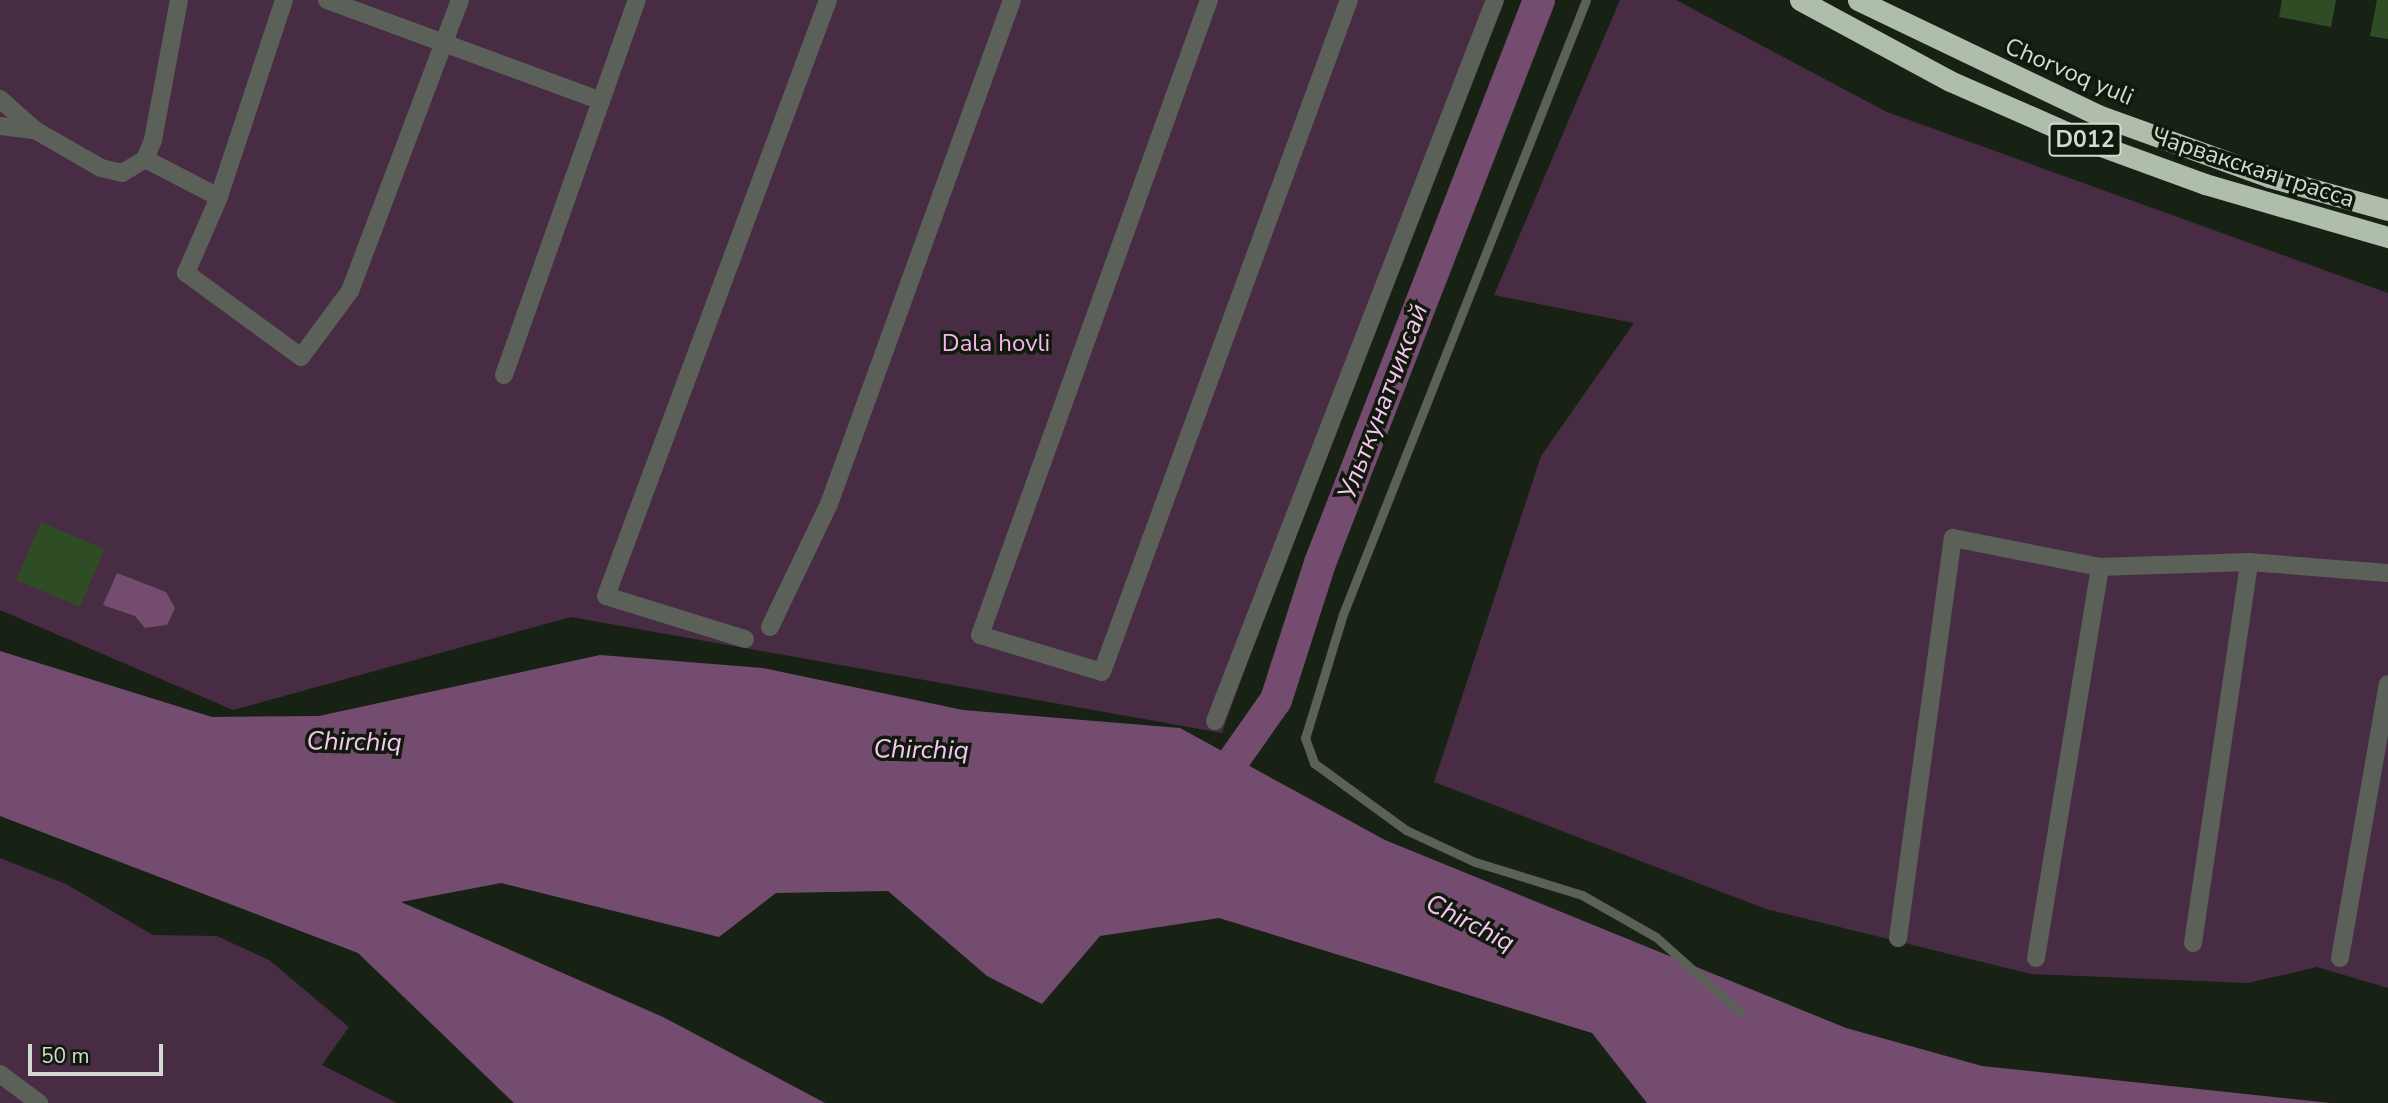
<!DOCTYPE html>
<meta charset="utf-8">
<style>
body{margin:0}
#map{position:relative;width:2388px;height:1103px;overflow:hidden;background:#182214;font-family:"Nunito Sans",sans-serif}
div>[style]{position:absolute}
.green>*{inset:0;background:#472c43}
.water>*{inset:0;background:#744c6f}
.river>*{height:32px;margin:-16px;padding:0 16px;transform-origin:16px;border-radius:16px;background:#744c6f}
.building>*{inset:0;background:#2f4d24;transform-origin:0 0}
.lane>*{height:9px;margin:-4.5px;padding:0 4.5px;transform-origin:4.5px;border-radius:4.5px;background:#5b6059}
.street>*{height:18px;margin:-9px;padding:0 9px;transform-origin:9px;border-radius:9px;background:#5b6059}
.highway>*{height:21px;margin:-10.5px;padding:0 10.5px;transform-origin:10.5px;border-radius:10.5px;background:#afbdab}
span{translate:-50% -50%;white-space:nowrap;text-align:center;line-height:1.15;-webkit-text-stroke:7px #0f190c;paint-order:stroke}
.shield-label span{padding:2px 5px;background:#0f190c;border:2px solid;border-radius:5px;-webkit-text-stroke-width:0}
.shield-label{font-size:23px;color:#d3dad1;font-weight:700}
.street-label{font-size:24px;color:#d3dad1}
.park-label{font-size:24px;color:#f5b5ed}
.water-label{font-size:26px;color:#f8c4f1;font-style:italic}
.scale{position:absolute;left:28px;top:1044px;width:135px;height:32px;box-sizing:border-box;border:4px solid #d3dad1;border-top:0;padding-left:9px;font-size:21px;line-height:24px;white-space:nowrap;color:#d3dad1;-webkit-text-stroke:5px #0f190c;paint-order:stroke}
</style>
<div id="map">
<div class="green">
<div style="clip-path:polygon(0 0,1486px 0,1222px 733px,571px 617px,233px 710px,0 610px)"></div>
<div style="clip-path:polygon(1620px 0,1676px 0,1887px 112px,2388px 293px,2388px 988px,2317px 967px,2248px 983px,2031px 974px,1766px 909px,1434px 782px,1541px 456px,1634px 323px,1494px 295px)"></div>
<div style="clip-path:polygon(0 858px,66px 884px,153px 935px,217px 936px,269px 960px,349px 1027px,322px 1065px,397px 1103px,0 1103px)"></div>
</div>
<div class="water">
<div style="clip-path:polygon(117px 573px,166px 592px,175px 608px,167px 625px,145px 628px,135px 616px,103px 605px)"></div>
<div style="clip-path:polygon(0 651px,212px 717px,319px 716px,600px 655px,763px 668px,963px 710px,1180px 728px,1385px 840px,1846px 1028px,1982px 1066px,2330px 1103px,1647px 1103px,1592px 1033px,1219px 918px,1100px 936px,1042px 1004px,987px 976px,888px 891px,776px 893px,719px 937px,501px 883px,401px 902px,663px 1017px,825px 1103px,514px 1103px,358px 953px,0 816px)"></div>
</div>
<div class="river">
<div style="left:1212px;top:791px;width:111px;rotate:-54.9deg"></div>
<div style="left:1276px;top:700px;width:144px;rotate:-72.2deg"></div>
<div style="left:1320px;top:563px;width:604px;rotate:-68.74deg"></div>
</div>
<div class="building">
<div style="clip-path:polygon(2282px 0,2336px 0,2331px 27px,2279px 17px)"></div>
<div style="clip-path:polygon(2377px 0,2388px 0,2388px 39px,2370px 36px)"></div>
<div style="left:41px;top:522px;width:69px;height:63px;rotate:23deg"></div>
</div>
<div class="lane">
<div style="left:1586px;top:0;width:660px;rotate:111.59deg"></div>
<div style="left:1343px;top:614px;width:130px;rotate:107deg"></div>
<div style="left:1305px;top:738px;width:27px;rotate:70deg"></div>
<div style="left:1314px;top:763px;width:114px;rotate:36.1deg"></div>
<div style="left:1406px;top:830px;width:76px;rotate:24.9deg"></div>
<div style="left:1475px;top:862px;width:112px;rotate:17.1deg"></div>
<div style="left:1582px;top:895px;width:85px;rotate:29.6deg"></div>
<div style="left:1656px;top:937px;width:113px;rotate:41.8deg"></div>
</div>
<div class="street">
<div style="left:284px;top:0;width:207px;rotate:108.3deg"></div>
<div style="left:219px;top:197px;width:83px;rotate:113.5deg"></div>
<div style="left:186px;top:273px;width:142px;rotate:36.1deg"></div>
<div style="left:301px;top:357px;width:82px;rotate:-53.4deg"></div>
<div style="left:350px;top:291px;width:311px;rotate:-69.3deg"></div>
<div style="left:327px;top:0;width:292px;rotate:20.2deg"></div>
<div style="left:1209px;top:0;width:675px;rotate:109.83deg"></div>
<div style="left:980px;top:635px;width:127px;rotate:16.9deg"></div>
<div style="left:1102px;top:672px;width:716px;rotate:-69.82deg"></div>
<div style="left:0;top:99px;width:47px;rotate:41.5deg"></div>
<div style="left:35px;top:130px;width:76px;rotate:29.9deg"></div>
<div style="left:101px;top:168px;width:22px;rotate:13deg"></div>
<div style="left:122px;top:173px;width:27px;rotate:-31deg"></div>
<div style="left:145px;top:159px;width:21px;rotate:-67deg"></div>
<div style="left:153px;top:140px;width:142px;rotate:-79.5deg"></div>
<div style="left:0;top:126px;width:35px;rotate:7deg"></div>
<div style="left:145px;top:159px;width:83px;rotate:27.2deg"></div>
<div style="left:504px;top:375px;width:398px;rotate:-70.5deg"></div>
<div style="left:770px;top:627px;width:136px;rotate:-64.4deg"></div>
<div style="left:829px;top:504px;width:536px;rotate:-70.04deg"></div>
<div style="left:745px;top:639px;width:145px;rotate:-162.8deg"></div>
<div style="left:606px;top:596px;width:636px;rotate:-69.57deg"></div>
<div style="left:1215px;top:721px;width:773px;rotate:-68.78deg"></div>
<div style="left:1898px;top:938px;width:404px;rotate:-82.2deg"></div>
<div style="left:1953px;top:538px;width:150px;rotate:11.2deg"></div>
<div style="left:2100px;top:567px;width:149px;rotate:-1.9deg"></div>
<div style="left:2249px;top:562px;width:139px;rotate:4.5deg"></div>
<div style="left:2193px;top:943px;width:385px;rotate:-81.6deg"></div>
<div style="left:2036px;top:958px;width:396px;rotate:-80.7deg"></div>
<div style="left:2340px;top:958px;width:278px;rotate:-80.1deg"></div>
<div style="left:0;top:1074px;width:49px;rotate:36.6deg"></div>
</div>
<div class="highway">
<div style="left:1800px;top:0;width:170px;rotate:28.4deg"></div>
<div style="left:1950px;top:81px;width:150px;rotate:23.7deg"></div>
<div style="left:2087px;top:141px;width:126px;rotate:20deg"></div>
<div style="left:2205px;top:184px;width:191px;rotate:16.2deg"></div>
<div style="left:1858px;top:0;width:266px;rotate:25.6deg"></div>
<div style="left:2098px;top:115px;width:182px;rotate:19.9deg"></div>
<div style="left:2269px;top:177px;width:123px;rotate:15.5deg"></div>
</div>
<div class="shield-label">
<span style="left:2085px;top:140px">D012</span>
</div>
<div class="street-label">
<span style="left:2069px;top:72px;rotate:23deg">Chorvoq yuli</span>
<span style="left:2253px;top:168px;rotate:18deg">Чарвакская трасса</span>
</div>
<div class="park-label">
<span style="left:996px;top:344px">Dala hovli</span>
</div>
<div class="water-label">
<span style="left:1383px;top:402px;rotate:-69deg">Ульткунатчиксай</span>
<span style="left:354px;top:742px;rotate:1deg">Chirchiq</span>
<span style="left:921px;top:750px;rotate:1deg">Chirchiq</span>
<span style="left:1470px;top:923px;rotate:27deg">Chirchiq</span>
</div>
<div class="scale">50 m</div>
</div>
